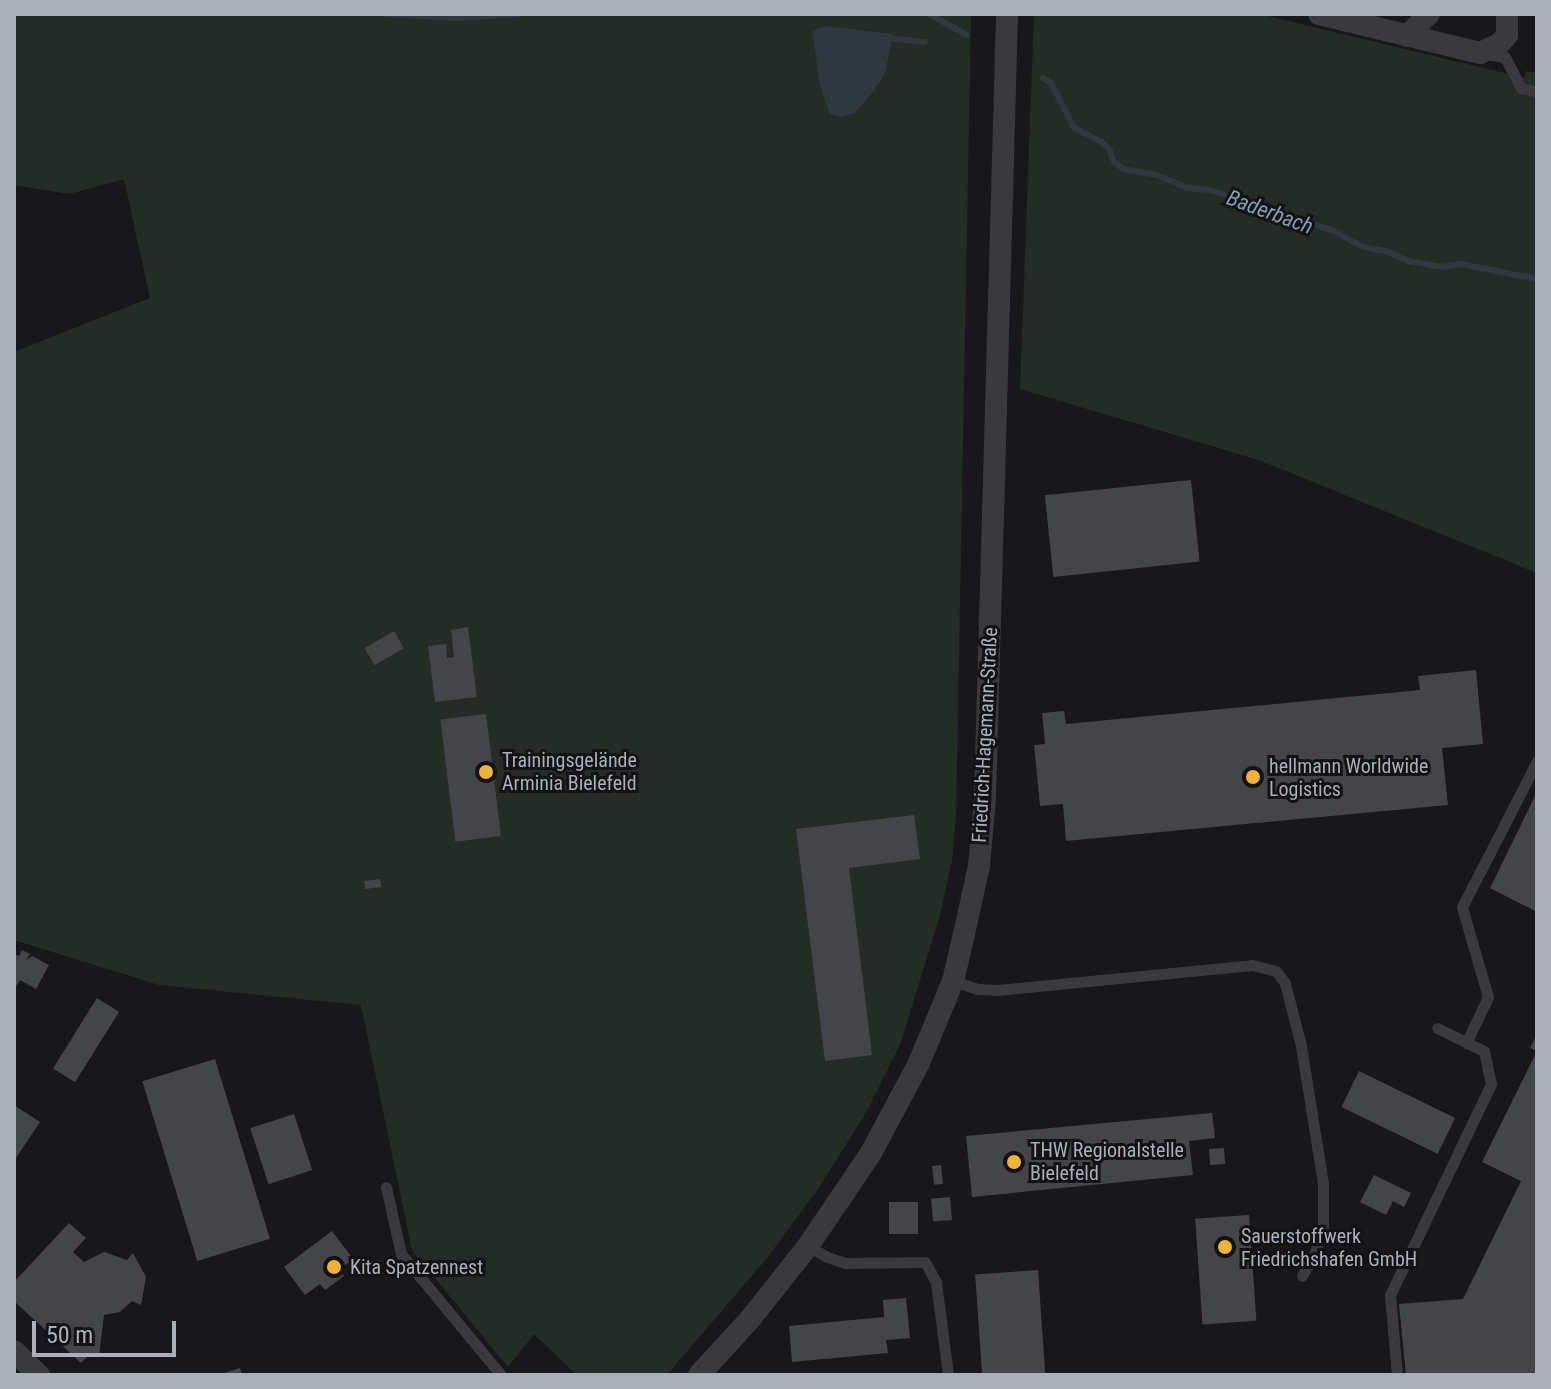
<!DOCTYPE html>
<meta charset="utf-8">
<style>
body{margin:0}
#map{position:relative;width:1551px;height:1389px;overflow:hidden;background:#18181a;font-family:"Roboto Condensed",sans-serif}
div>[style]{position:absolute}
.green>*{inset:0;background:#242c25}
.water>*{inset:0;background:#30383f}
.stream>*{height:6px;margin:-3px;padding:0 3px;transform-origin:3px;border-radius:3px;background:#30383f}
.building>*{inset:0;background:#444549;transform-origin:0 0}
.lane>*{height:11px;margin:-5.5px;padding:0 5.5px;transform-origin:5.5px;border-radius:5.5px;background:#39393e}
.street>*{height:22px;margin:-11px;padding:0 11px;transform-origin:11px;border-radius:11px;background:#39393e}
.dots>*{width:22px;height:22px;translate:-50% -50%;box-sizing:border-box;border:4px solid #131215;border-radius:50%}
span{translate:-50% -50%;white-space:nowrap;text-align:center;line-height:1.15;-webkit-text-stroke:6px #131215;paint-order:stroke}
.street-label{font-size:20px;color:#aaafb9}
.poi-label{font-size:20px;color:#aaafb9}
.left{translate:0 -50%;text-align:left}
.water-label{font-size:22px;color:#829cb3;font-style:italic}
.frame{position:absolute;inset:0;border:16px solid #aaafb9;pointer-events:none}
.scale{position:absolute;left:32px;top:1321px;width:144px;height:36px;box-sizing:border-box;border:4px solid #aaafb9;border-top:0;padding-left:10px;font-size:24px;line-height:28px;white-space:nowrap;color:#aaafb9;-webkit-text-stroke:6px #131215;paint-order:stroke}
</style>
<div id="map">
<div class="green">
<div style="clip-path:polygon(14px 14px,971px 14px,956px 816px,952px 861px,940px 915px,901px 1042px,866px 1113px,818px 1189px,767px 1258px,667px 1375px,577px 1375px,534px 1334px,508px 1367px,412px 1250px,361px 1005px,159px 985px,14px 940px,14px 352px,150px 298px,124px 179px,69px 194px,14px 185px)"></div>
<div style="clip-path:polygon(1034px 14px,1260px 14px,1525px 78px,1526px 71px,1537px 73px,1537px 573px,1259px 460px,1020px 389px)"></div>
</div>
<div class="water">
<div style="clip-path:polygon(824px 26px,893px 34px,885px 73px,874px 91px,855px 113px,842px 117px,829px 114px,820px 84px,812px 31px)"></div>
</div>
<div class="stream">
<div style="left:386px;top:14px;width:70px;rotate:3.3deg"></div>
<div style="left:456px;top:18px;width:64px;rotate:-3.6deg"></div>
<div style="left:929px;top:14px;width:43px;rotate:28.9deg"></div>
<div style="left:885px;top:38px;width:40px;rotate:5.7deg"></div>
<div style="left:1043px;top:78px;width:9px;rotate:32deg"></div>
<div style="left:1051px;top:83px;width:51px;rotate:62.9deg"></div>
<div style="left:1074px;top:128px;width:31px;rotate:27deg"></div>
<div style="left:1102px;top:142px;width:11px;rotate:45deg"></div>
<div style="left:1110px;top:150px;width:11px;rotate:75deg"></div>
<div style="left:1113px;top:161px;width:13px;rotate:39deg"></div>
<div style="left:1123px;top:169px;width:35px;rotate:10deg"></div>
<div style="left:1157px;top:175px;width:34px;rotate:23deg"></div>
<div style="left:1188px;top:188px;width:22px;rotate:5deg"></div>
<div style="left:1210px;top:190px;width:131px;rotate:18.3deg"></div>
<div style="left:1334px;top:231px;width:33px;rotate:29deg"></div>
<div style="left:1363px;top:247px;width:23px;rotate:10deg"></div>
<div style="left:1386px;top:251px;width:24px;rotate:24deg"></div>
<div style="left:1408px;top:261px;width:35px;rotate:10deg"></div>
<div style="left:1442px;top:267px;width:19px;rotate:-9deg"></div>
<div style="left:1461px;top:264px;width:77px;rotate:11.2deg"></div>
</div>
<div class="building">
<div style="left:1191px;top:480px;width:82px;height:147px;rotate:84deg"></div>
<div style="clip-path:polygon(468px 627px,477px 697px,435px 702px,428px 646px,446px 644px,447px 658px,454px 657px,451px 630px)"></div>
<div style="left:394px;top:631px;width:20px;height:34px;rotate:60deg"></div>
<div style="clip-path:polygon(1476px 670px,1483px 744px,1442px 748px,1448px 805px,1066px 841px,1063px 804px,1040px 806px,1034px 745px,1045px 744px,1042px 713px,1064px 711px,1066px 724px,1420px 690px,1418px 676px)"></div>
<div style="left:486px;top:714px;width:123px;height:46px;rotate:83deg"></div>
<div style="clip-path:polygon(1537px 792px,1537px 912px,1490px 888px)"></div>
<div style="clip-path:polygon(914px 815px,920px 859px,849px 868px,872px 1055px,825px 1061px,796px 829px)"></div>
<div style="left:380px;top:879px;width:8px;height:16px;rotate:83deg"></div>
<div style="clip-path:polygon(22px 950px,30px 954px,26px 960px,32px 956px,49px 965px,36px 989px,20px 980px,14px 990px,14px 954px,19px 956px)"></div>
<div style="left:97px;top:998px;width:26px;height:83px;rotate:32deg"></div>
<div style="clip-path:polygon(1537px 1034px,1537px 1375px,1406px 1375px,1399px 1304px,1463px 1299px,1521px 1181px,1482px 1162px,1537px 1051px,1530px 1048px)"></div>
<div style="left:215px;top:1059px;width:188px;height:76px;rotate:73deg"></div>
<div style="left:1359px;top:1071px;width:107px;height:40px;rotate:26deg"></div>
<div style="clip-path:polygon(14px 1105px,40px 1122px,14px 1161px)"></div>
<div style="clip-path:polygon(1212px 1113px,1215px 1138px,1189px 1141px,1193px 1175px,972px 1197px,966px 1136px)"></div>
<div style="left:294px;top:1114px;width:59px;height:46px;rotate:72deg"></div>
<div style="left:1224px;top:1148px;width:16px;height:15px;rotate:86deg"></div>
<div style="left:941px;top:1165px;width:19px;height:9px;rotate:84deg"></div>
<div style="clip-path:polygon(1374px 1175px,1411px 1193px,1404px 1207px,1393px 1201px,1386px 1215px,1360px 1202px)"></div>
<div style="left:950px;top:1197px;width:23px;height:19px;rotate:85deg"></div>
<div style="left:889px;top:1202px;width:29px;height:32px"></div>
<div style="left:1249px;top:1215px;width:106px;height:54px;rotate:86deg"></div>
<div style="clip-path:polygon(69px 1223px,86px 1238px,73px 1252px,84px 1262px,104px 1252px,127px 1260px,133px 1253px,146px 1277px,141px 1305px,132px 1301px,120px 1312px,104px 1315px,99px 1356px,88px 1356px,81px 1363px,14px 1301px,14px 1282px)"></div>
<div style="clip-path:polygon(332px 1231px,353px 1259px,339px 1270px,344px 1276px,325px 1290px,320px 1284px,305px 1295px,284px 1267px)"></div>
<div style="left:1038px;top:1270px;width:105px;height:63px;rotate:86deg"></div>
<div style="clip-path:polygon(906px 1298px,910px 1338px,886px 1340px,888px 1353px,792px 1362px,789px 1326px,884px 1317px,883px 1300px)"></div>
<div style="clip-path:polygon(240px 1368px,242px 1375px,221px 1375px,221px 1374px)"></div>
</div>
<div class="lane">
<div style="left:1485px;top:54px;width:20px;rotate:9deg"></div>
<div style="left:1505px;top:57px;width:35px;rotate:63deg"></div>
<div style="left:1521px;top:88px;width:16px;rotate:14deg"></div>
<div style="left:953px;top:981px;width:25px;rotate:18deg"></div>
<div style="left:977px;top:989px;width:21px;rotate:3deg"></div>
<div style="left:998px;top:990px;width:255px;rotate:-5.6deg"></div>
<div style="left:1252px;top:965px;width:25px;rotate:14deg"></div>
<div style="left:1276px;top:971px;width:15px;rotate:53deg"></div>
<div style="left:1285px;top:983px;width:65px;rotate:75.7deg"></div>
<div style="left:1301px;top:1046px;width:140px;rotate:80.9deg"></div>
<div style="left:1323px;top:1184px;width:42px;rotate:90deg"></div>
<div style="left:1323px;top:1226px;width:30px;rotate:107deg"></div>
<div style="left:1314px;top:1255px;width:24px;rotate:120deg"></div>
<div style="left:1466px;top:1043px;width:51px;rotate:-64.4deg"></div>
<div style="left:1488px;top:997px;width:94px;rotate:-106.1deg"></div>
<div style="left:1462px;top:907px;width:164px;rotate:-62.8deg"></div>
<div style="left:386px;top:1187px;width:69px;rotate:77.4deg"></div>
<div style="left:401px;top:1254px;width:157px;rotate:50.4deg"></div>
<div style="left:808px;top:1246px;width:22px;rotate:30deg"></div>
<div style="left:827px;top:1257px;width:20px;rotate:18deg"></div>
<div style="left:846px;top:1263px;width:79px;rotate:-0.7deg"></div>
<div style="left:925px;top:1262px;width:23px;rotate:61deg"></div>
<div style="left:936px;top:1282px;width:94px;rotate:82.6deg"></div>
<div style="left:1397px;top:1375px;width:80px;rotate:-95deg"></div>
<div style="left:1390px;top:1295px;width:234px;rotate:-64.4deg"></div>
<div style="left:1491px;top:1084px;width:34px;rotate:-102deg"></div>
<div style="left:1484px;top:1051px;width:52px;rotate:-153.9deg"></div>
</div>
<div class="street">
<div style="left:1319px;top:14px;width:166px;rotate:13.6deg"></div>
<div style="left:1480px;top:53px;width:21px;rotate:-25deg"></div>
<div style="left:1499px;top:44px;width:12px;rotate:-48deg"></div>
<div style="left:1507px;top:35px;width:21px;rotate:-90deg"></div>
<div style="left:1407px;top:36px;width:31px;rotate:-45deg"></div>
<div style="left:14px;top:1351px;width:35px;rotate:44deg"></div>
<div style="left:699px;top:1375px;width:77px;rotate:-47.6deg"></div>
<div style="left:751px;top:1318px;width:92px;rotate:-51.6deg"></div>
<div style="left:808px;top:1246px;width:112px;rotate:-55.9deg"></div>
<div style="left:871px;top:1153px;width:102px;rotate:-61.9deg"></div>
<div style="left:919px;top:1063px;width:89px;rotate:-67.5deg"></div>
<div style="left:953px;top:981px;width:48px;rotate:-76.8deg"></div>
<div style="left:964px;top:934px;width:70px;rotate:-77.6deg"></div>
<div style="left:979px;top:866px;width:67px;rotate:-84.9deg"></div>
<div style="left:985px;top:799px;width:785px;rotate:-88.39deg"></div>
</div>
<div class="dots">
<div style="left:486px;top:772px;background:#edb33c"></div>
<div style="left:1253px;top:777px;background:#edb33c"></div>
<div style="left:1014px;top:1162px;background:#edb33c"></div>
<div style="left:1225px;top:1247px;background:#edb33c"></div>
<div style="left:334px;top:1267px;background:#edb33c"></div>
</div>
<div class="street-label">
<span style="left:985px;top:735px;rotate:-87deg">Friedrich-Hagemann-Straße</span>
</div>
<div class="poi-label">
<span class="left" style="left:502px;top:772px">Trainingsgelände<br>Arminia Bielefeld</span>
<span class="left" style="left:1269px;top:778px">hellmann Worldwide<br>Logistics</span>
<span class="left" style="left:1030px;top:1162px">THW Regionalstelle<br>Bielefeld</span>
<span class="left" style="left:1241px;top:1248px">Sauerstoffwerk<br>Friedrichshafen GmbH</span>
<span class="left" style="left:350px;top:1267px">Kita Spatzennest</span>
</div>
<div class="water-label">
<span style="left:1270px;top:212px;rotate:20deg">Baderbach</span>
</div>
<div class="frame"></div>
<div class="scale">50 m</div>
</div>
